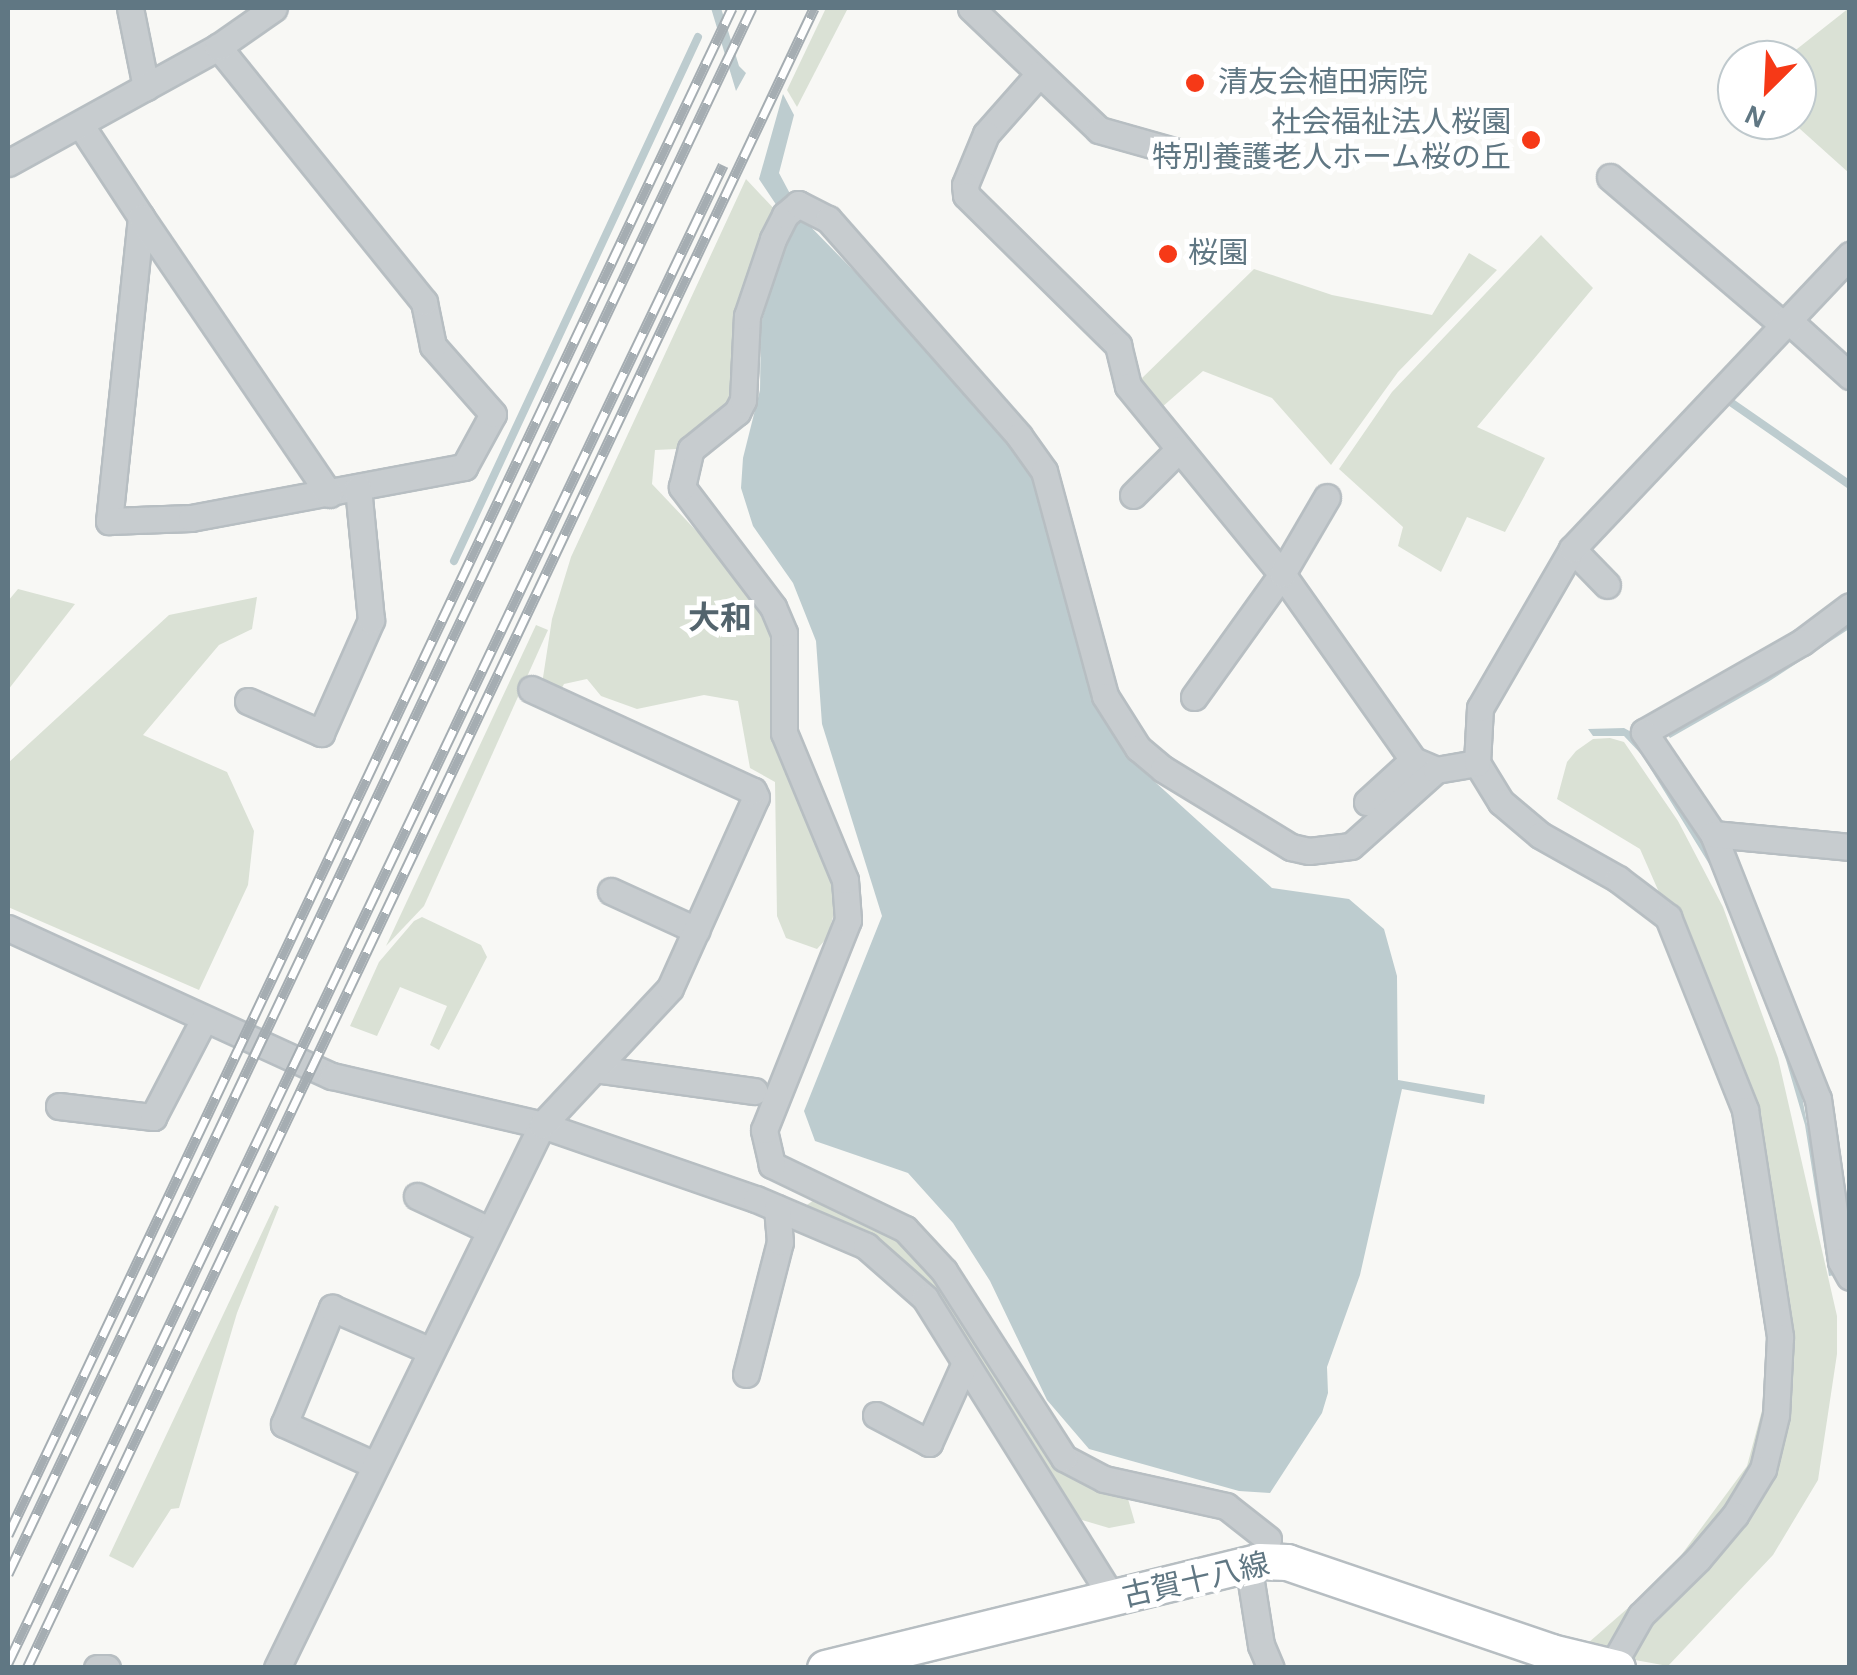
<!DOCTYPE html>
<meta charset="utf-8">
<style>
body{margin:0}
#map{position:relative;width:1857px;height:1675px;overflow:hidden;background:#f8f8f5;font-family:"Alegreya Sans","Noto Sans JP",sans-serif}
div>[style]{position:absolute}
.green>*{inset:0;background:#dae1d5}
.water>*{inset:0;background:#bdcccf}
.stream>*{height:8px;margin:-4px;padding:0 4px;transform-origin:4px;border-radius:4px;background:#bdcccf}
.roads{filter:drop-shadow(2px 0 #b7bec2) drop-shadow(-2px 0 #b7bec2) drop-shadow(0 2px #b7bec2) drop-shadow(0 -2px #b7bec2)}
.street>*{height:25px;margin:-12.5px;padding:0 12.5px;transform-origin:12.5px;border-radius:12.5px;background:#c7cccf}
.secondary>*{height:35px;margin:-17.5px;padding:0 17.5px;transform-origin:17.5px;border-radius:17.5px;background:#fff}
.rail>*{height:11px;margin-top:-5.5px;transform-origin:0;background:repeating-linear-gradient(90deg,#fff 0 22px,#a5adb2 0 44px);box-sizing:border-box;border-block:2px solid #a5adb2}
.dots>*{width:28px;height:28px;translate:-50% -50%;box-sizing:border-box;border:5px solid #fff;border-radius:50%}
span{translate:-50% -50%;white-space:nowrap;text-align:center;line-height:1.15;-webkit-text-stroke:10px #fff;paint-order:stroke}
.poi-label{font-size:30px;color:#607783}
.left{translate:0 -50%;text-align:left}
.right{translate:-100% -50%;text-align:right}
.street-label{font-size:30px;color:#607783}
.neighbourhood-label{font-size:32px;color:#53646d;font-weight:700}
.frame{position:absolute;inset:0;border:10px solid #607783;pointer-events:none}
.north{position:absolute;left:1717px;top:40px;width:100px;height:100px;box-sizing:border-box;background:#fff;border:2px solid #bfc9cd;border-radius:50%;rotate:204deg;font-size:28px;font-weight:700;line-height:40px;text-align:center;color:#607783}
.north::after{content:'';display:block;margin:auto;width:35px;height:45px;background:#f63917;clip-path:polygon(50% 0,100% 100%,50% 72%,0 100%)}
</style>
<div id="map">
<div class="green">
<div style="clip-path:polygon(826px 8px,848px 8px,797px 107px,787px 90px)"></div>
<div style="clip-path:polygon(1849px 8px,1849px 173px,1790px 120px,1797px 120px,1797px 60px,1783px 60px)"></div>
<div style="clip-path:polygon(746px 179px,778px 213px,733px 406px,677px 449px,655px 450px,652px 484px,742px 579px,773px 640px,831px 867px,835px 910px,827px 938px,817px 949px,786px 938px,777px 916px,775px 782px,750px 768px,738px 701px,704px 695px,637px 709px,601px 696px,587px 679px,564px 684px,559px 693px,542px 684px,552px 619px,571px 557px)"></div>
<div style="clip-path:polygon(1541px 235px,1593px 288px,1477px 427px,1545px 458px,1505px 532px,1467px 517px,1441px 572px,1398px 546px,1403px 527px,1339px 469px,1392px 392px)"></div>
<div style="clip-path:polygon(1469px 253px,1497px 270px,1398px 372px,1331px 465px,1272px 398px,1203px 371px,1161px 408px,1140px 380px,1254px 269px,1332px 295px,1432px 315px)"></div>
<div style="clip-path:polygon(18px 589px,75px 604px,8px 690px,8px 601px)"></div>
<div style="clip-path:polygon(257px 597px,252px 629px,219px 645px,143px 735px,227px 772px,254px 831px,248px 885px,199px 990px,8px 907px,8px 763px,169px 615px)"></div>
<div style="clip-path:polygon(536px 625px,548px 630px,424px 906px,386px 946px)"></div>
<div style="clip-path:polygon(1610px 738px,1624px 742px,1678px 821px,1723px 907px,1778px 1058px,1837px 1316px,1837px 1354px,1818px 1480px,1773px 1555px,1668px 1666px,1580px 1650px,1668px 1573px,1747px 1466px,1775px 1362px,1719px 1029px,1640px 849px,1557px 799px,1567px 762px,1576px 751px,1593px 739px)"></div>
<div style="clip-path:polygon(422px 917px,481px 945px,487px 957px,439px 1050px,430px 1045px,447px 1006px,400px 987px,377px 1036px,350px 1026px,379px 962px,414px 921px)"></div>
<div style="clip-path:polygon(814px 1200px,900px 1241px,924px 1265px,1032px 1434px,1059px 1465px,1126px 1492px,1135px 1523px,1109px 1528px,1082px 1520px,1041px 1468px,901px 1258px,804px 1207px)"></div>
<div style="clip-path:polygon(275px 1205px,279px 1207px,237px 1313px,179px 1508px,171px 1509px,133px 1568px,109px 1556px)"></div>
</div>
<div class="water">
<div style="clip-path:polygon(711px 8px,721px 8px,739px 66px,746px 73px,736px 91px)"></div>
<div style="clip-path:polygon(783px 94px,794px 115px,779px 173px,804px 220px,938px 357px,1031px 469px,1098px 711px,1115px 736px,1133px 762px,1272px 888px,1349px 899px,1384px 929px,1397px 976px,1398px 1080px,1485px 1095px,1484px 1104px,1402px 1089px,1360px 1275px,1327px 1367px,1328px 1393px,1322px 1413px,1270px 1493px,1239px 1491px,1089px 1449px,1047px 1400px,990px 1281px,953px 1223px,908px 1173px,815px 1141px,804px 1111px,882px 916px,822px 724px,816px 641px,793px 583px,753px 526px,741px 488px,743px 458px,760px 390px,761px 323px,791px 227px,759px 179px)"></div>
<div style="clip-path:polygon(1849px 623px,1849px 629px,1768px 682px,1670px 738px,1667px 734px)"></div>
<div style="clip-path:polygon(1624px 728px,1635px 734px,1715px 862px,1799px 1080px,1835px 1275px,1829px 1276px,1805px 1125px,1786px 1060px,1732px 912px,1711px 867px,1642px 755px,1624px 736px,1593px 736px,1588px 729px)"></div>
</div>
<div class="stream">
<div style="left:1729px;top:401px;width:147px;rotate:34.8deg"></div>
<div style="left:454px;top:561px;width:578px;rotate:-65.03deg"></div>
</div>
<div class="roads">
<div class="street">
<div style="left:130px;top:8px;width:81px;rotate:78.6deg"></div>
<div style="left:971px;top:8px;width:177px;rotate:43.6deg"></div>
<div style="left:1099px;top:130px;width:100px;rotate:15.7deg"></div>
<div style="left:1039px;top:74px;width:80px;rotate:131.5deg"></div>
<div style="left:986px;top:134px;width:55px;rotate:112.4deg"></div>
<div style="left:965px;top:185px;width:10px;rotate:84deg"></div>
<div style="left:966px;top:195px;width:214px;rotate:44.6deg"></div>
<div style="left:1118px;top:345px;width:42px;rotate:76.3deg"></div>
<div style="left:1128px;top:386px;width:243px;rotate:50.7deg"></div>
<div style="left:1282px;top:574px;width:228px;rotate:54.8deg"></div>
<div style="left:1413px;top:760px;width:25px;rotate:23deg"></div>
<div style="left:80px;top:124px;width:111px;rotate:56.7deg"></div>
<div style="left:141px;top:217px;width:306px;rotate:96deg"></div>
<div style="left:109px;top:521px;width:82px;rotate:-2.1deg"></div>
<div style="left:191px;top:518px;width:278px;rotate:-10.6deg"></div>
<div style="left:464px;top:467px;width:60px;rotate:-61.3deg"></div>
<div style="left:493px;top:414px;width:91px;rotate:-131.4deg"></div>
<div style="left:433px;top:346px;width:45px;rotate:-101.6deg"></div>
<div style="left:424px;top:302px;width:328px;rotate:-128.9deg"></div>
<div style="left:8px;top:163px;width:240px;rotate:-28.9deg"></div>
<div style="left:218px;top:47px;width:68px;rotate:-34.9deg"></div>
<div style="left:1610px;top:177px;width:228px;rotate:40.5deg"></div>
<div style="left:141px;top:217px;width:335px;rotate:55.8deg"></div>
<div style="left:1788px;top:320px;width:84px;rotate:42.1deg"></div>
<div style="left:1133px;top:495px;width:65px;rotate:-45deg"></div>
<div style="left:1572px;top:549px;width:50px;rotate:45.8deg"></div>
<div style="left:1850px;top:606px;width:60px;rotate:143.1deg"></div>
<div style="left:1802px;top:642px;width:182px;rotate:150.3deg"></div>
<div style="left:1644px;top:732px;width:123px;rotate:55.9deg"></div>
<div style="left:1713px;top:834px;width:285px;rotate:68.4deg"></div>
<div style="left:1818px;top:1099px;width:164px;rotate:81.9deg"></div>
<div style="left:1841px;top:1261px;width:18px;rotate:61deg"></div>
<div style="left:1194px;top:697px;width:151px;rotate:-54.4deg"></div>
<div style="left:1282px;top:574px;width:89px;rotate:-59.7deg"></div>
<div style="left:248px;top:701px;width:80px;rotate:23.7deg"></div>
<div style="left:321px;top:733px;width:124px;rotate:-66.1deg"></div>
<div style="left:371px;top:620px;width:133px;rotate:-95.6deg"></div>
<div style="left:1477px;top:763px;width:46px;rotate:58.4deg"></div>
<div style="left:1501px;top:802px;width:51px;rotate:40.2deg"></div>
<div style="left:1540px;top:835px;width:90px;rotate:29.4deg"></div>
<div style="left:1618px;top:879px;width:63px;rotate:37.2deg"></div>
<div style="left:1668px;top:917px;width:208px;rotate:68.2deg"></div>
<div style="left:1745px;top:1110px;width:230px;rotate:81.2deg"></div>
<div style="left:1780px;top:1337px;width:78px;rotate:92.9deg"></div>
<div style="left:1776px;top:1415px;width:56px;rotate:103.5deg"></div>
<div style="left:1763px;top:1469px;width:54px;rotate:121.3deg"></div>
<div style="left:1735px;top:1515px;width:57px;rotate:130.1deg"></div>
<div style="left:1698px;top:1559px;width:80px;rotate:135.5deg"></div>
<div style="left:1641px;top:1615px;width:59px;rotate:119.6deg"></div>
<div style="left:1367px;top:802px;width:62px;rotate:-42.4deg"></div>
<div style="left:1713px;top:834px;width:138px;rotate:5.4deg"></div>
<div style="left:611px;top:891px;width:94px;rotate:24.6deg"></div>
<div style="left:8px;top:928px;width:356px;rotate:24.6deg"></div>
<div style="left:332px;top:1076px;width:216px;rotate:13.1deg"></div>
<div style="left:542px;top:1125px;width:226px;rotate:19.1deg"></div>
<div style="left:756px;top:1199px;width:120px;rotate:23.1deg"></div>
<div style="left:866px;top:1246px;width:79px;rotate:41.4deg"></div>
<div style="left:925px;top:1298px;width:355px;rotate:58deg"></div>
<div style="left:595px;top:1069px;width:161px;rotate:7.9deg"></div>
<div style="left:59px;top:1106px;width:95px;rotate:6.7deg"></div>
<div style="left:153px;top:1117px;width:110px;rotate:-62.5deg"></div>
<div style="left:417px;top:1196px;width:80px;rotate:25.3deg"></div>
<div style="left:746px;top:1374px;width:136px;rotate:-75.6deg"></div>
<div style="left:780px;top:1242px;width:34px;rotate:-95deg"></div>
<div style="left:876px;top:1415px;width:60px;rotate:27.8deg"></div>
<div style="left:929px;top:1443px;width:88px;rotate:-65.8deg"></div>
<div style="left:375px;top:1465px;width:100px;rotate:-155.7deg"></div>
<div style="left:284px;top:1424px;width:126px;rotate:-67.5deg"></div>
<div style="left:332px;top:1308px;width:108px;rotate:23.5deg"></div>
<div style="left:1268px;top:1539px;width:53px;rotate:-141.8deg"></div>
<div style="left:1226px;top:1506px;width:125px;rotate:-167.5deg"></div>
<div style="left:1104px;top:1479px;width:45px;rotate:-152.3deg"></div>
<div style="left:1064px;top:1458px;width:222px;rotate:-122.7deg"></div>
<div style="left:944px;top:1271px;width:57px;rotate:-132.9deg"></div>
<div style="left:905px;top:1229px;width:148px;rotate:-154.3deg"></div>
<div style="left:772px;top:1165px;width:36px;rotate:-103deg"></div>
<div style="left:764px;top:1130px;width:226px;rotate:-68.2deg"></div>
<div style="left:848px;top:920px;width:40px;rotate:-94.3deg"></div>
<div style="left:845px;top:880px;width:159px;rotate:-112.5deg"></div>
<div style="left:784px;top:733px;width:100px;rotate:-90deg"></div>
<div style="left:784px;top:633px;width:28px;rotate:-113deg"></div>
<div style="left:773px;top:607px;width:151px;rotate:-127.2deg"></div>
<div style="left:682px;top:487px;width:39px;rotate:-77deg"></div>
<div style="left:691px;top:449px;width:59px;rotate:-38.8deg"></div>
<div style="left:737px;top:412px;width:13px;rotate:-63deg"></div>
<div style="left:743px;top:400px;width:84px;rotate:-87.3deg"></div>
<div style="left:747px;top:316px;width:81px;rotate:-71.3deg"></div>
<div style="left:773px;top:239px;width:27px;rotate:-63deg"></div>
<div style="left:785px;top:215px;width:17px;rotate:-40deg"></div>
<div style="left:798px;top:204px;width:34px;rotate:27deg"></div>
<div style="left:828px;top:219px;width:289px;rotate:48.6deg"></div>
<div style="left:1019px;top:436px;width:43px;rotate:54.5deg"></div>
<div style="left:1044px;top:471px;width:233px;rotate:74.8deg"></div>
<div style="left:1105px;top:696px;width:62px;rotate:57.6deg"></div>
<div style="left:1138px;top:748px;width:33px;rotate:40deg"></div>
<div style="left:1163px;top:769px;width:150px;rotate:31.4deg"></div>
<div style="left:1291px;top:847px;width:18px;rotate:13deg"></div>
<div style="left:1309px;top:851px;width:42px;rotate:-6.8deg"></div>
<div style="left:1351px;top:846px;width:114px;rotate:-41.8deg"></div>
<div style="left:1436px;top:770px;width:42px;rotate:-9.7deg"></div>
<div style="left:1477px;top:763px;width:55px;rotate:-86.9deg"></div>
<div style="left:1480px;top:708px;width:184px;rotate:-59.9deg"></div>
<div style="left:1572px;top:549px;width:405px;rotate:-46.6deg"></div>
<div style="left:1248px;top:1563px;width:83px;rotate:81deg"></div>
<div style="left:1261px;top:1645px;width:25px;rotate:67deg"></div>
<div style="left:97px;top:1668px;width:10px"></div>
<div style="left:277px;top:1668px;width:604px;rotate:-63.99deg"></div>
<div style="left:542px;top:1125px;width:187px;rotate:-46.9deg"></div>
<div style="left:670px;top:988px;width:209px;rotate:-65.8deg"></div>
<div style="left:756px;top:797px;width:7px;rotate:-117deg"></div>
<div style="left:753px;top:791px;width:244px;rotate:-155.3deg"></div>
</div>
<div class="secondary">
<div style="left:825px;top:1668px;width:447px;rotate:-13.8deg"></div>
<div style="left:1259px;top:1561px;width:28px;rotate:2deg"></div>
<div style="left:1287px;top:1562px;width:279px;rotate:18.8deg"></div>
<div style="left:1551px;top:1652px;width:68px;rotate:13.6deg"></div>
</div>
</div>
<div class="rail">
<div style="left:8px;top:1535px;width:1690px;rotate:-64.63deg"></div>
<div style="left:8px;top:1574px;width:1734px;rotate:-64.59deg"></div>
<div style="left:8px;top:1663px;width:1660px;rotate:-64.48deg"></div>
<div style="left:27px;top:1668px;width:1837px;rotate:-64.63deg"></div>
</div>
<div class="dots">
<div style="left:1195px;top:83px;background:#f63917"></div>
<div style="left:1531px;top:140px;background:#f63917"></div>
<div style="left:1168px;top:254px;background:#f63917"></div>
</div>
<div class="poi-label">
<span class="left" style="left:1218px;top:83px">清友会植田病院</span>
<span class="right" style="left:1511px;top:140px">社会福祉法人桜園<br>特別養護老人ホーム桜の丘</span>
<span class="left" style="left:1188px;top:254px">桜園</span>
</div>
<div class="street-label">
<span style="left:1196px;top:1581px;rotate:-13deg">古賀十八線</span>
</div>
<div class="neighbourhood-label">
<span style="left:720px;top:619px">大和</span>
</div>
<div class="frame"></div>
<div class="north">N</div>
</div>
